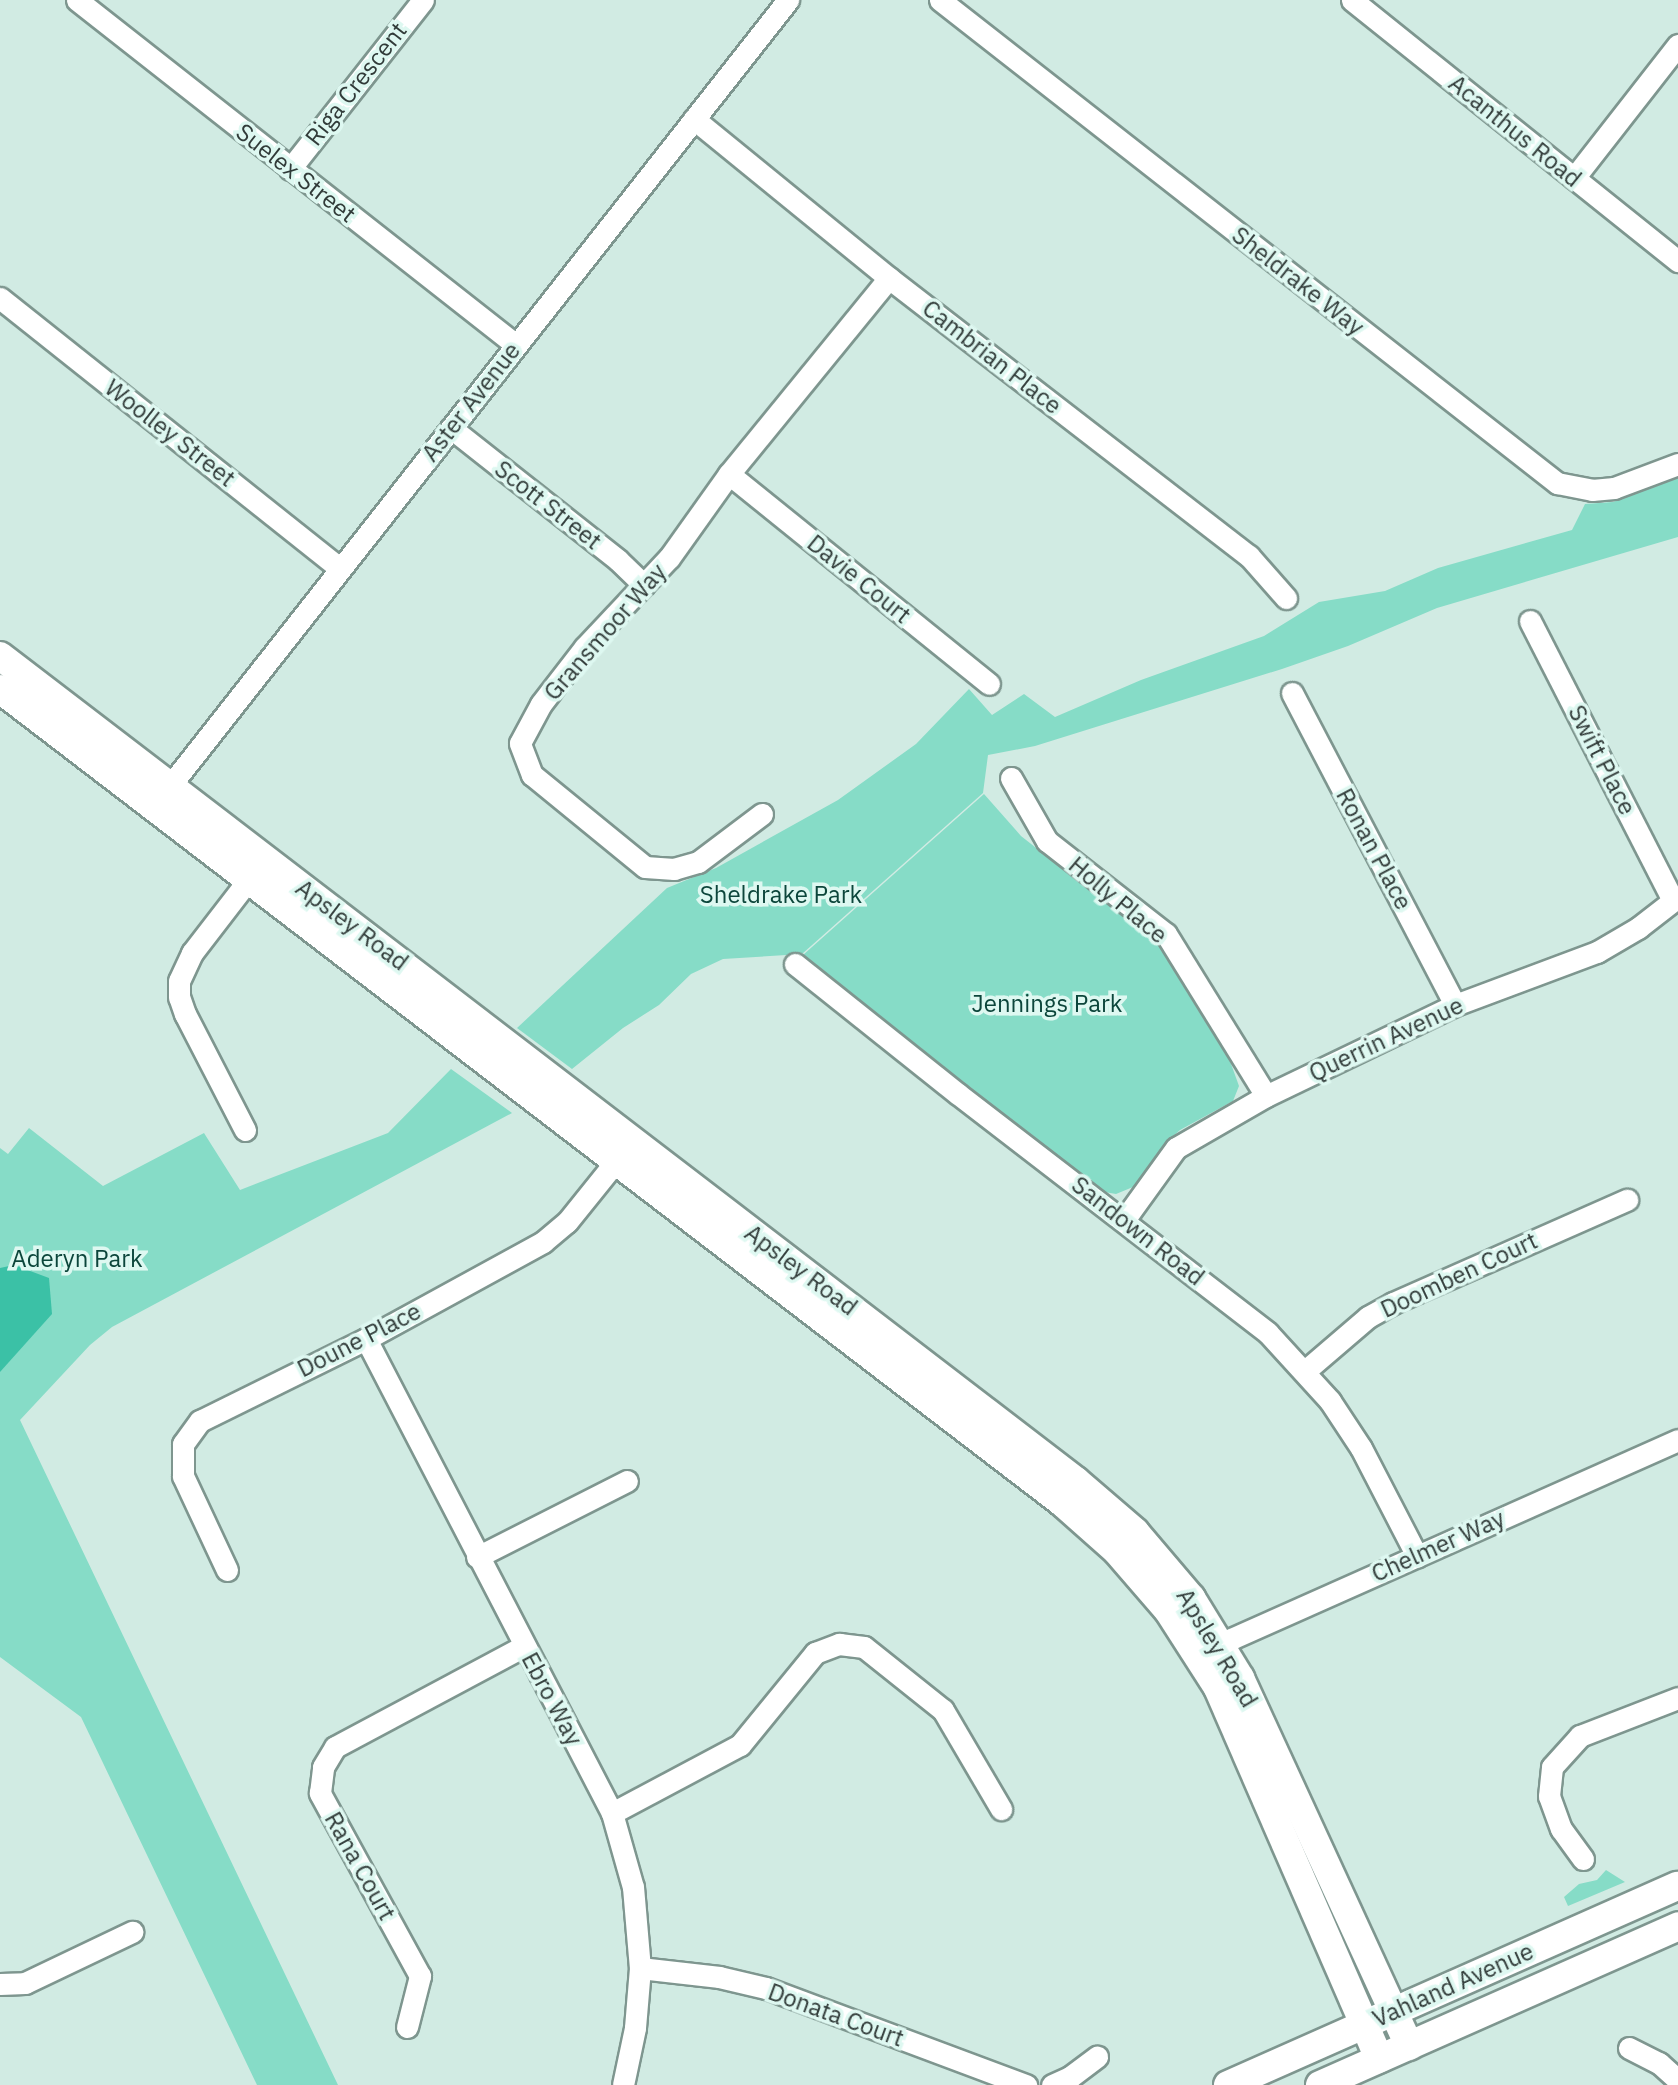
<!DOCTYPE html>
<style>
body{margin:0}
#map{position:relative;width:1678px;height:2085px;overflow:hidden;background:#d1ebe3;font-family:"IBM Plex Sans",sans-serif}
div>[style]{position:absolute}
.green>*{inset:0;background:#86dcc7}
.water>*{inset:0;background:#3bc1a6}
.roads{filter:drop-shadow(2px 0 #7e968f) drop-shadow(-2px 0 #7e968f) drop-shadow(0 2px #7e968f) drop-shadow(0 -2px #7e968f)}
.minor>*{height:21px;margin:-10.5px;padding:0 10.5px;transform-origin:10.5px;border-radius:10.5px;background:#fff}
.major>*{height:28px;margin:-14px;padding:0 14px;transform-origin:14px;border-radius:14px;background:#fff}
span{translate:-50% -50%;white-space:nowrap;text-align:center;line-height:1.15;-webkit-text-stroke:7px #def8f1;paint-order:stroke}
.street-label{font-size:24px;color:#313b39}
.park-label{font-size:24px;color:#0c463b}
</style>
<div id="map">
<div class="green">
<div style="clip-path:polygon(1678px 478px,1678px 537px,1437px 608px,1348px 646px,1282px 669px,1035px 746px,988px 755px,983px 793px,802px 954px,723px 959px,691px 974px,659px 1005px,623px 1028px,572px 1069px,517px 1028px,667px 888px,716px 868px,838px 800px,916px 744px,969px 689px,992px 715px,1024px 694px,1055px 717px,1141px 680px,1264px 636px,1319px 602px,1385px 591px,1438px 568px,1572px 530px,1585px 504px,1613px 502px)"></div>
<div style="clip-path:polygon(984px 794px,1021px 836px,1158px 944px,1187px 981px,1226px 1050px,1239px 1086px,1233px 1101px,1180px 1130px,1170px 1139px,1133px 1187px,1116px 1194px,1099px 1191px,803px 955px)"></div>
<div style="clip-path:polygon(451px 1069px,512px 1113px,112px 1327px,90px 1345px,20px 1420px,338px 2085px,257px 2085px,81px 1717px,0 1657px,0 1148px,8px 1154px,29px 1128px,103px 1186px,204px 1133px,240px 1190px,388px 1133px)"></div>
<div style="clip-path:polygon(1606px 1870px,1625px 1882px,1568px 1906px,1564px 1897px,1579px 1884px,1597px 1880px)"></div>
</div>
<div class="water">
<div style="clip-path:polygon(14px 1265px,49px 1278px,52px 1314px,0 1372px,0 1268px)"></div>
</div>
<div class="roads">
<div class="minor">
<div style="left:77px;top:0;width:558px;rotate:38.16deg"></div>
<div style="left:940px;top:0;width:784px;rotate:38.05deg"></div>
<div style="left:1557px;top:483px;width:36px;rotate:11deg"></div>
<div style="left:1592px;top:490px;width:22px;rotate:-5deg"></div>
<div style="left:1614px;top:488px;width:68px;rotate:-20.6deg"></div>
<div style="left:1352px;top:0;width:418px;rotate:38.7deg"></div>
<div style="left:694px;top:119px;width:252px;rotate:39.2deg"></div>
<div style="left:889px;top:278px;width:455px;rotate:37.7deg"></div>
<div style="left:1249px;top:556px;width:56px;rotate:48.6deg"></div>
<div style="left:290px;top:169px;width:215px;rotate:-51.8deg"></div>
<div style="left:1574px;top:178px;width:169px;rotate:-52deg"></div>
<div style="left:0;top:298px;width:434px;rotate:38.5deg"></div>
<div style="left:451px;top:428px;width:213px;rotate:38.3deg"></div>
<div style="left:618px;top:560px;width:36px;rotate:44deg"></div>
<div style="left:729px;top:474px;width:334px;rotate:38.9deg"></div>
<div style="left:1530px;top:621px;width:314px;rotate:62.9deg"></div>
<div style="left:1292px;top:693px;width:352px;rotate:62.4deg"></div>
<div style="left:1011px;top:778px;width:73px;rotate:60.3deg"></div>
<div style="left:1047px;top:841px;width:151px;rotate:38deg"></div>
<div style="left:1166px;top:934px;width:190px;rotate:58.3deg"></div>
<div style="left:162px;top:796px;width:1013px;rotate:-51.82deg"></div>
<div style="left:762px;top:814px;width:80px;rotate:143.1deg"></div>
<div style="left:698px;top:862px;width:25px;rotate:164deg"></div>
<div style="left:674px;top:869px;width:29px;rotate:-176deg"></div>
<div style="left:645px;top:867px;width:146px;rotate:-140.8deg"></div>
<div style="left:532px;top:775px;width:34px;rotate:-111deg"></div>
<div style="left:520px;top:743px;width:44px;rotate:-61.7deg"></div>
<div style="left:541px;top:704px;width:72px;rotate:-52.3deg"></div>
<div style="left:585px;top:647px;width:122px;rotate:-46.7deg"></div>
<div style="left:669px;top:558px;width:103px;rotate:-54.5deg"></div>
<div style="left:729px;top:474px;width:253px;rotate:-50.8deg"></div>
<div style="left:795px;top:964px;width:208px;rotate:38.6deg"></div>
<div style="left:958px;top:1094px;width:391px;rotate:37.6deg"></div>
<div style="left:1268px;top:1333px;width:92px;rotate:47.6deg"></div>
<div style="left:1330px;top:1401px;width:56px;rotate:56.6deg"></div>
<div style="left:1361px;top:1448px;width:122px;rotate:62.6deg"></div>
<div style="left:245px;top:1130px;width:131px;rotate:-117.3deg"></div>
<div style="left:185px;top:1014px;width:18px;rotate:-109deg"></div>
<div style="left:179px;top:997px;width:16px;rotate:-90deg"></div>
<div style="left:179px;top:981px;width:31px;rotate:-65deg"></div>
<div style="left:192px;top:953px;width:93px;rotate:-52.4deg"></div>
<div style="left:1124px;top:1220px;width:89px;rotate:-54.2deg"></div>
<div style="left:1176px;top:1148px;width:104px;rotate:-30deg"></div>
<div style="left:1266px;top:1096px;width:210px;rotate:-25.7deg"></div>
<div style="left:1455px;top:1005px;width:152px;rotate:-20.5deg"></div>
<div style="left:1597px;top:952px;width:48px;rotate:-30.3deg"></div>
<div style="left:1638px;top:928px;width:51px;rotate:-37.8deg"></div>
<div style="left:366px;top:1339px;width:534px;rotate:62.57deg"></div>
<div style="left:612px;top:1813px;width:77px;rotate:74.2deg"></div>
<div style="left:633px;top:1887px;width:81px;rotate:85.1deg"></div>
<div style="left:640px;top:1968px;width:60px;rotate:94.8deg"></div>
<div style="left:635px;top:2028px;width:58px;rotate:101.9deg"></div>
<div style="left:1305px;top:1371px;width:83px;rotate:-40.6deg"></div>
<div style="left:1368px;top:1317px;width:29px;rotate:-29deg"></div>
<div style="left:1393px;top:1303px;width:256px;rotate:-23.8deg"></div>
<div style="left:477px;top:1557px;width:168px;rotate:-26.9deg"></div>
<div style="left:227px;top:1570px;width:104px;rotate:-115.1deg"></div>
<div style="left:183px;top:1476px;width:32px;rotate:-90deg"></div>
<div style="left:183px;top:1444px;width:29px;rotate:-54deg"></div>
<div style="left:200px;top:1421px;width:185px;rotate:-26.3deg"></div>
<div style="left:366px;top:1339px;width:202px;rotate:-28.7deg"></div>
<div style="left:543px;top:1242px;width:31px;rotate:-40deg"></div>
<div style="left:567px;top:1222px;width:91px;rotate:-51.2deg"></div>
<div style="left:1208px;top:1653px;width:27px;rotate:-31deg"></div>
<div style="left:1231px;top:1639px;width:489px;rotate:-24deg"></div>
<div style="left:612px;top:1813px;width:145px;rotate:-28deg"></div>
<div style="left:740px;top:1745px;width:119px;rotate:-50.8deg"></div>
<div style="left:815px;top:1653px;width:26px;rotate:-21deg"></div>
<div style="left:839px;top:1644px;width:25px;rotate:7deg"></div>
<div style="left:864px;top:1647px;width:101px;rotate:38.6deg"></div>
<div style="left:943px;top:1710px;width:115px;rotate:59.6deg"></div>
<div style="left:1583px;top:1859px;width:37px;rotate:-126deg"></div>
<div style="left:1561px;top:1829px;width:35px;rotate:-110deg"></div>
<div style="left:1549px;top:1796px;width:29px;rotate:-84deg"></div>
<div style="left:1552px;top:1767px;width:42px;rotate:-47.9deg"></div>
<div style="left:1580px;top:1736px;width:105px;rotate:-21.2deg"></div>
<div style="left:640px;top:1968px;width:80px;rotate:6.5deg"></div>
<div style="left:719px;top:1977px;width:48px;rotate:13.2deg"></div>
<div style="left:766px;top:1988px;width:278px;rotate:20.5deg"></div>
<div style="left:0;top:1984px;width:25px;rotate:-2deg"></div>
<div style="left:25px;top:1983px;width:119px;rotate:-25.5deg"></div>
<div style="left:407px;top:2027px;width:53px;rotate:-75.7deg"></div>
<div style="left:420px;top:1976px;width:209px;rotate:-118.7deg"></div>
<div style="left:320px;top:1793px;width:26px;rotate:-83deg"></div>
<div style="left:323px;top:1767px;width:23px;rotate:-59deg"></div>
<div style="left:335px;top:1747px;width:214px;rotate:-28.1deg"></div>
<div style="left:1629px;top:2048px;width:34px;rotate:27deg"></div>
<div style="left:1659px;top:2063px;width:25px;rotate:42deg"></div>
<div style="left:1052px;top:2085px;width:20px;rotate:-24deg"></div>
<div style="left:1070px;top:2077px;width:34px;rotate:-37deg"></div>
</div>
<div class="major">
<div style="left:0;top:656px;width:1356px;rotate:37.48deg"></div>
<div style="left:1076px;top:1481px;width:78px;rotate:40.8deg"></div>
<div style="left:1135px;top:1532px;width:87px;rotate:49.7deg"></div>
<div style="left:1191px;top:1598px;width:94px;rotate:58.5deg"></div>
<div style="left:1240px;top:1678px;width:405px;rotate:65.3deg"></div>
<div style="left:0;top:689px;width:1339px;rotate:37.44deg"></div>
<div style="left:1063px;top:1503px;width:72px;rotate:41.6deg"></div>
<div style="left:1117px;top:1551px;width:78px;rotate:49.2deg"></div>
<div style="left:1168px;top:1610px;width:93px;rotate:57.3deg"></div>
<div style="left:1218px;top:1688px;width:404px;rotate:66.5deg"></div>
<div style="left:1228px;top:2085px;width:492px;rotate:-23.9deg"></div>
<div style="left:1320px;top:2085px;width:392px;rotate:-23.9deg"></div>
</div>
</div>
<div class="street-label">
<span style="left:356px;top:84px;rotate:-52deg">Riga Crescent</span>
<span style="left:1515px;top:131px;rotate:39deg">Acanthus Road</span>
<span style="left:296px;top:173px;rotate:38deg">Suelex Street</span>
<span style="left:1298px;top:281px;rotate:38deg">Sheldrake Way</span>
<span style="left:992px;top:357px;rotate:38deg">Cambrian Place</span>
<span style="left:471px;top:402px;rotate:-52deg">Aster Avenue</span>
<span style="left:170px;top:433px;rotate:38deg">Woolley Street</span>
<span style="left:548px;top:505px;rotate:38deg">Scott Street</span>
<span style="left:859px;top:579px;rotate:39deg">Davie Court</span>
<span style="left:605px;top:632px;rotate:-49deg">Gransmoor Way</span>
<span style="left:1602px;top:760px;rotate:63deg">Swift Place</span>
<span style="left:1374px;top:849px;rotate:62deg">Ronan Place</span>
<span style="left:1118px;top:900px;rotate:40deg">Holly Place</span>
<span style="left:352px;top:925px;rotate:37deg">Apsley Road</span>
<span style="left:1386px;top:1039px;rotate:-25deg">Querrin Avenue</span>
<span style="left:1138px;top:1231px;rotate:38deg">Sandown Road</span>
<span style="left:801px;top:1270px;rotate:37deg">Apsley Road</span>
<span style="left:1459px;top:1275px;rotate:-25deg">Doomben Court</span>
<span style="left:359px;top:1340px;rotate:-27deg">Doune Place</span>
<span style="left:1438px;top:1546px;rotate:-24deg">Chelmer Way</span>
<span style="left:1217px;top:1648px;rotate:59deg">Apsley Road</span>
<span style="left:552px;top:1699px;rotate:62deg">Ebro Way</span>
<span style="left:360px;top:1866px;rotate:61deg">Rana Court</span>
<span style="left:1453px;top:1985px;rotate:-24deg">Vahland Avenue</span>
<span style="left:836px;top:2015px;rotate:20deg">Donata Court</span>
</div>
<div class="park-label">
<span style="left:781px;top:895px">Sheldrake Park</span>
<span style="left:1047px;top:1004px">Jennings Park</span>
<span style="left:77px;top:1259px">Aderyn Park</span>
</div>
</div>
